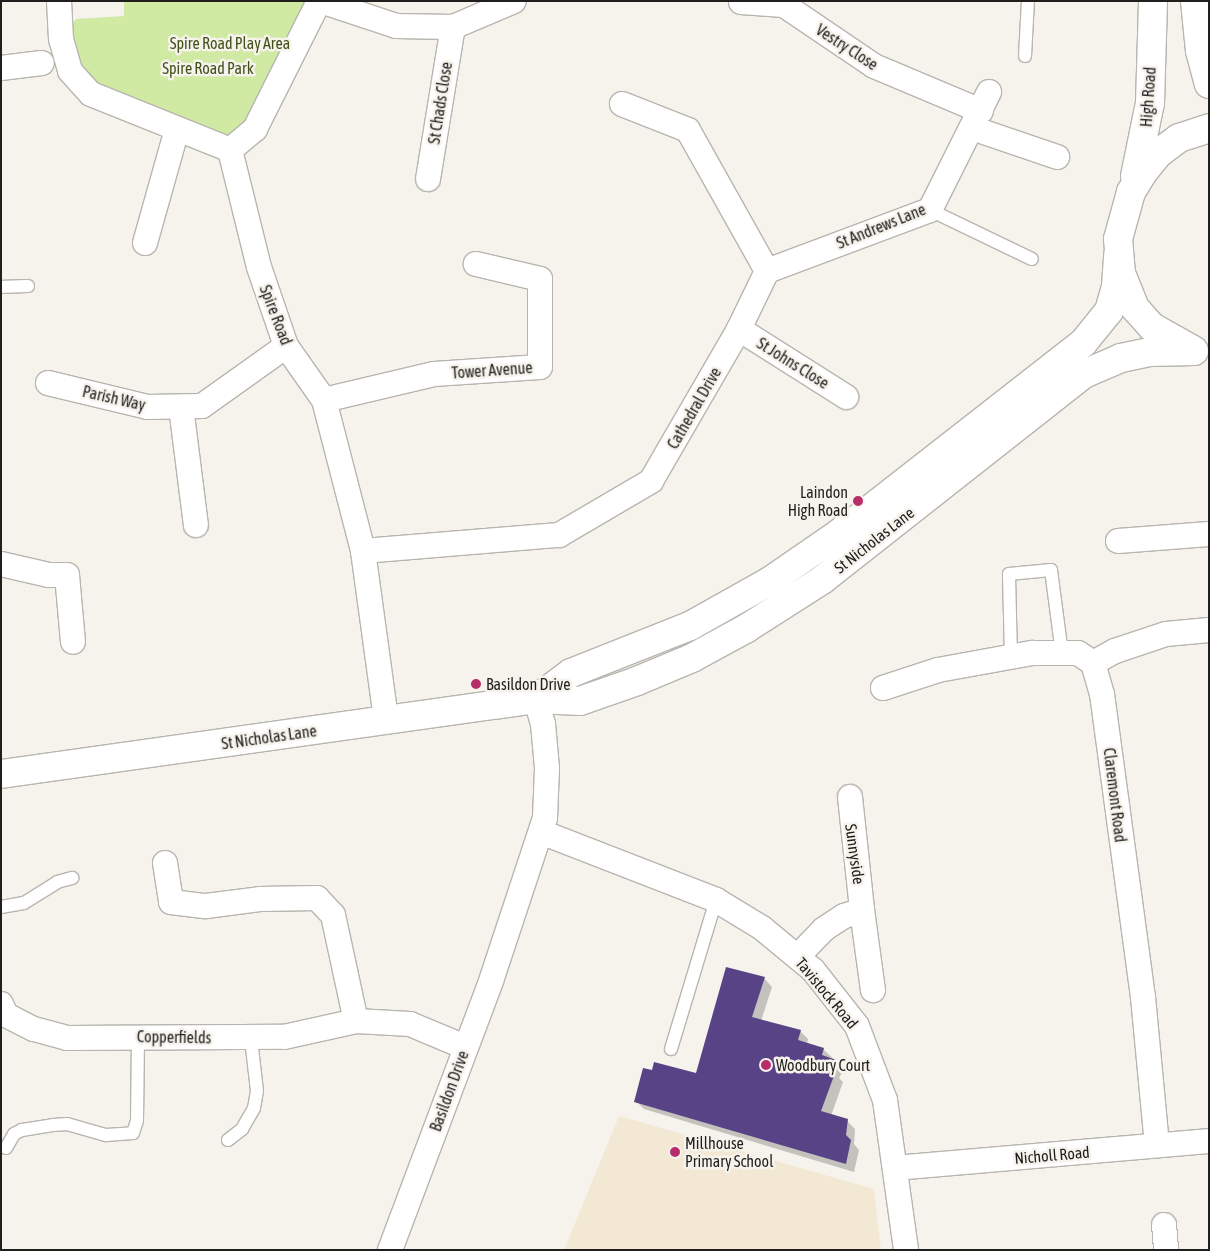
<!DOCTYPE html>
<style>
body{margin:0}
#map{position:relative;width:1210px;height:1251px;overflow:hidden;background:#f6f3ed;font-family:"Asap Condensed",sans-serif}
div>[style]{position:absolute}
.education>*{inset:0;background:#f3e8d3}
.green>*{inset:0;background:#d0e9a3}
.shadow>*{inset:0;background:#0003}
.building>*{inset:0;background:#574385}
.roads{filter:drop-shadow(1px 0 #b8b5af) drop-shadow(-1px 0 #b8b5af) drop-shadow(0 1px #b8b5af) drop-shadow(0 -1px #b8b5af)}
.lane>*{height:12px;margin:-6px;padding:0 6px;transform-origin:6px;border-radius:6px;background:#fff}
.street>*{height:24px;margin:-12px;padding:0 12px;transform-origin:12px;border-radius:12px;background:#fff}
.secondary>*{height:28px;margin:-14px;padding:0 14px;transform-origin:14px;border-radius:14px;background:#fff}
.dots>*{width:14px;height:14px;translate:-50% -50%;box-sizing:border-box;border:2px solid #f6f3ed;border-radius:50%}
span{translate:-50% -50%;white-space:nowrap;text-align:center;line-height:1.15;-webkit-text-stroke:5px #f6f3ed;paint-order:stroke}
.park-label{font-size:16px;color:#41521a}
.street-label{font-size:16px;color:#201f1d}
.poi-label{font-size:16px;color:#201f1d}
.right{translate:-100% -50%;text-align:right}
.left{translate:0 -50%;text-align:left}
.frame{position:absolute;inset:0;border:2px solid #201f1d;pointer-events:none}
</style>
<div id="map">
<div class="education">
<div style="clip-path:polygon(619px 1116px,874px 1189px,881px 1250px,564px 1250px)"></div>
</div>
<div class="green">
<div style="clip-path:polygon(124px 1px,317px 1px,230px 150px,70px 71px,69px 27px,76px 19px,124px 16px)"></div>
</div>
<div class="shadow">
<div style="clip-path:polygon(764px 978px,772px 987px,761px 1021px,800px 1031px,808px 1039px,807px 1044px,823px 1049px,844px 1069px,839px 1078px,843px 1082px,831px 1116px,847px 1121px,855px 1129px,854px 1144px,859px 1150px,854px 1172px,644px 1109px,636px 1101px,696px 1074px)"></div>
</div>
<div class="building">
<div style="clip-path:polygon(726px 967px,765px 977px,752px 1017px,801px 1030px,798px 1040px,824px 1048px,822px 1055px,836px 1060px,831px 1071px,835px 1073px,821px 1111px,848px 1119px,846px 1135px,851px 1140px,846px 1164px,634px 1102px,643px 1068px,652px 1070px,654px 1062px,696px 1073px)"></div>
</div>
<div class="roads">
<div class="lane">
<div style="left:1025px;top:56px;width:55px;rotate:-86.9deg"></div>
<div style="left:930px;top:210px;width:113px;rotate:25.7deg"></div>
<div style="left:1px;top:287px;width:27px;rotate:-2deg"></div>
<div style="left:1011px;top:657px;width:83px;rotate:-91.4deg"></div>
<div style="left:1009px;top:574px;width:42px;rotate:-5.4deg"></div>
<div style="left:1051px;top:570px;width:84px;rotate:82.5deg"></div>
<div style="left:1px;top:907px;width:23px;rotate:-10deg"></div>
<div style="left:24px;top:903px;width:39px;rotate:-32deg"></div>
<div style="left:57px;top:882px;width:16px;rotate:-15deg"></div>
<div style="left:671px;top:1049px;width:156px;rotate:-73.2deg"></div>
<div style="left:228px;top:1140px;width:18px;rotate:-38deg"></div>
<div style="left:242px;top:1129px;width:24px;rotate:-60deg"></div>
<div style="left:254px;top:1108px;width:17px;rotate:-80deg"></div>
<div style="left:257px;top:1091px;width:52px;rotate:-96.6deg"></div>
<div style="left:6px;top:1148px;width:16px;rotate:-60deg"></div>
<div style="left:14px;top:1134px;width:9px;rotate:-27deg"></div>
<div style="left:22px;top:1130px;width:31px;rotate:-9deg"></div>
<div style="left:53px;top:1125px;width:14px;rotate:-4deg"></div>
<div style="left:67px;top:1124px;width:41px;rotate:15.8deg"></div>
<div style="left:106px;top:1135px;width:27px;rotate:-4deg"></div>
<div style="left:133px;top:1133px;width:13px;rotate:-72deg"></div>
<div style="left:137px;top:1121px;width:85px;rotate:-89.3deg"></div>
</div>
<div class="street">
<div style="left:59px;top:1px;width:38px;rotate:87deg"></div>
<div style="left:61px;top:39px;width:33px;rotate:74deg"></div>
<div style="left:70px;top:71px;width:31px;rotate:48deg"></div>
<div style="left:91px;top:94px;width:150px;rotate:21.9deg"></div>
<div style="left:230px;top:150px;width:121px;rotate:76.1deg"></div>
<div style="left:259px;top:267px;width:83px;rotate:71.1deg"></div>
<div style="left:286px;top:346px;width:66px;rotate:54.9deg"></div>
<div style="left:324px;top:400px;width:156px;rotate:75.5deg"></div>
<div style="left:363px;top:551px;width:171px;rotate:82.2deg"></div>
<div style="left:321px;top:1px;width:79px;rotate:18.4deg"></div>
<div style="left:396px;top:26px;width:57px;rotate:1deg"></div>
<div style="left:453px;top:27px;width:66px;rotate:-23.1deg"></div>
<div style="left:741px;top:2px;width:43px;rotate:4deg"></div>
<div style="left:784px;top:5px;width:109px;rotate:34.1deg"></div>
<div style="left:874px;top:66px;width:116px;rotate:22.8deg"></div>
<div style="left:1px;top:68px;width:41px;rotate:-7deg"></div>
<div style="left:972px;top:128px;width:90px;rotate:18.8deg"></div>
<div style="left:230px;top:150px;width:33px;rotate:-40deg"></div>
<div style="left:255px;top:129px;width:143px;rotate:-63.4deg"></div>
<div style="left:428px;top:179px;width:154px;rotate:-80.7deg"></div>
<div style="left:145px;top:243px;width:118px;rotate:-74.3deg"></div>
<div style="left:767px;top:271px;width:174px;rotate:-20.5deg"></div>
<div style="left:930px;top:210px;width:132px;rotate:-63.4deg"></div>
<div style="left:739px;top:329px;width:127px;rotate:32.4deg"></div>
<div style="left:48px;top:383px;width:103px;rotate:13.5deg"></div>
<div style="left:148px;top:407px;width:54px;rotate:-1.1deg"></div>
<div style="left:202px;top:406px;width:103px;rotate:-35.5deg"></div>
<div style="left:324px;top:400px;width:113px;rotate:-13.3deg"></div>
<div style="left:434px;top:374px;width:106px;rotate:-3.8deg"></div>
<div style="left:540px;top:367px;width:88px;rotate:-90deg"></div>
<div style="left:540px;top:279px;width:66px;rotate:-166.8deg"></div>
<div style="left:181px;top:407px;width:119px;rotate:82.8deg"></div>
<div style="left:1118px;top:541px;width:91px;rotate:-4.4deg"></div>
<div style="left:363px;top:551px;width:197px;rotate:-4.7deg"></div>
<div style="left:559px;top:535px;width:107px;rotate:-30.4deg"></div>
<div style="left:651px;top:481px;width:176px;rotate:-59.9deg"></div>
<div style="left:739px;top:329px;width:64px;rotate:-64.2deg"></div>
<div style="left:767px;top:271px;width:162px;rotate:-119.3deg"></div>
<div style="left:688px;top:130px;width:71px;rotate:-158.5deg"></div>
<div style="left:1px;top:564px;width:49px;rotate:12.9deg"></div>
<div style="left:49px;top:575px;width:18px"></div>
<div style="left:67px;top:575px;width:67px;rotate:84.9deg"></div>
<div style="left:1093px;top:663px;width:25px;rotate:-29deg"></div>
<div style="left:1115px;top:651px;width:54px;rotate:-18.4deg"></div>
<div style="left:1166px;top:634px;width:43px;rotate:-5.3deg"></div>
<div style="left:883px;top:688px;width:58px;rotate:-18.1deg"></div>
<div style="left:938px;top:670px;width:96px;rotate:-10.3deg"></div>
<div style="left:1032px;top:653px;width:46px"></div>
<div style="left:1078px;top:653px;width:18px;rotate:34deg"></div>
<div style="left:1093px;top:663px;width:32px;rotate:74deg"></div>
<div style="left:1102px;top:694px;width:306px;rotate:82.3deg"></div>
<div style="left:1143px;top:997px;width:149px;rotate:84.6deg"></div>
<div style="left:850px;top:797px;width:114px;rotate:83.9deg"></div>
<div style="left:541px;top:832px;width:188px;rotate:21.2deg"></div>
<div style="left:716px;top:900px;width:54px;rotate:31.3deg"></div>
<div style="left:762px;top:928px;width:66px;rotate:39.5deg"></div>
<div style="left:813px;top:970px;width:71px;rotate:51.8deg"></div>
<div style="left:857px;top:1026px;width:79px;rotate:69.3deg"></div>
<div style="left:885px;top:1100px;width:151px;rotate:82deg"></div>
<div style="left:165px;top:863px;width:39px;rotate:81deg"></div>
<div style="left:171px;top:902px;width:35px;rotate:7deg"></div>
<div style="left:206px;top:906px;width:54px;rotate:-7.4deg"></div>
<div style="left:260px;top:899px;width:57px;rotate:-1deg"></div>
<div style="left:317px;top:898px;width:23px;rotate:47deg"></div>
<div style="left:333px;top:915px;width:108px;rotate:77.8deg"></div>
<div style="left:798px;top:956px;width:37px;rotate:-46deg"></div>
<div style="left:824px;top:929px;width:24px;rotate:-33deg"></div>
<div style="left:844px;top:916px;width:19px;rotate:-18deg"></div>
<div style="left:862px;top:910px;width:81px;rotate:82.2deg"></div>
<div style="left:1px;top:1004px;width:12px;rotate:66deg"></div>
<div style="left:6px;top:1015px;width:31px;rotate:27deg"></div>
<div style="left:34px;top:1029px;width:34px;rotate:15deg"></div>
<div style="left:67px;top:1038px;width:217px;rotate:-0.3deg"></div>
<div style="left:284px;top:1037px;width:74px;rotate:-12.5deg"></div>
<div style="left:356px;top:1021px;width:54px;rotate:3.2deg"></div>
<div style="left:410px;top:1024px;width:60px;rotate:22.7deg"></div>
<div style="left:895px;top:1168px;width:315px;rotate:-4.9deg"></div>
<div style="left:1164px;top:1225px;width:25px;rotate:85deg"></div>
<div style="left:390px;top:1250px;width:287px;rotate:-69.4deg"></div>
<div style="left:491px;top:981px;width:172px;rotate:-71.7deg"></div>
<div style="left:545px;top:818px;width:50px;rotate:-87.7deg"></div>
<div style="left:547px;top:768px;width:44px;rotate:-95.2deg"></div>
<div style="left:543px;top:724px;width:26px;rotate:-106deg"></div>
</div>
<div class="secondary">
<div style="left:1195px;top:1px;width:50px;rotate:84.3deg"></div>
<div style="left:1200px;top:51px;width:34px;rotate:75deg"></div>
<div style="left:1135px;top:176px;width:75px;rotate:-78.4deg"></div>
<div style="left:1150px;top:103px;width:102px;rotate:-88.3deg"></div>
<div style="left:1193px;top:350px;width:47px;rotate:-150.7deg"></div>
<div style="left:1152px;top:327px;width:25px;rotate:-132deg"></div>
<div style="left:1135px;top:308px;width:38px;rotate:-112deg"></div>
<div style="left:1121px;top:273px;width:34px;rotate:-95deg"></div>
<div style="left:1118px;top:239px;width:49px;rotate:-74.5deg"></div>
<div style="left:1131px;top:192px;width:26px;rotate:-58deg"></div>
<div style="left:1145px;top:170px;width:22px;rotate:-51deg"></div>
<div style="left:1159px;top:153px;width:25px;rotate:-37deg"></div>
<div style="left:1179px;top:138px;width:32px;rotate:-18deg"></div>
<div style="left:536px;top:699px;width:44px;rotate:-36.6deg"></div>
<div style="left:571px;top:673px;width:128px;rotate:-21.6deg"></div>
<div style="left:690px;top:626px;width:92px;rotate:-29.4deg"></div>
<div style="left:770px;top:581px;width:86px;rotate:-34.6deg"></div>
<div style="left:841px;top:532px;width:307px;rotate:-38deg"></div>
<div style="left:1083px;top:343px;width:41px;rotate:-50.9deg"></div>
<div style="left:1109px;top:311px;width:26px;rotate:-74deg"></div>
<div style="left:1116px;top:286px;width:32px;rotate:-86deg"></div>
<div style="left:1px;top:774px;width:540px;rotate:-7.98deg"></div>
<div style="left:536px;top:699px;width:44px;rotate:2.6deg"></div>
<div style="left:580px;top:701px;width:60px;rotate:-19.3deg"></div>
<div style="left:637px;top:681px;width:60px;rotate:-22.7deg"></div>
<div style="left:692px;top:658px;width:63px;rotate:-28.6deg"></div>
<div style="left:747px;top:628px;width:89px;rotate:-32.6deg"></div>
<div style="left:822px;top:580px;width:333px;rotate:-38.2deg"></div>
<div style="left:1084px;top:374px;width:40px;rotate:-23.4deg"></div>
<div style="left:1121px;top:358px;width:29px;rotate:-12deg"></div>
<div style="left:1149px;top:352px;width:45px;rotate:-1.3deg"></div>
</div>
</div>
<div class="dots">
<div style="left:858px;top:501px;background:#b62d6a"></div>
<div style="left:476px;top:684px;background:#b62d6a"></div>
<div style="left:766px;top:1065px;background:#b62d6a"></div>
<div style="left:675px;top:1152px;background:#b62d6a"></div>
</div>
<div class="park-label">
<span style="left:230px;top:43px">Spire Road Play Area</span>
<span style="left:208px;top:68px">Spire Road Park</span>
</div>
<div class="street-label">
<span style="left:847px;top:47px;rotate:33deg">Vestry Close</span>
<span style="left:1148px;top:97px;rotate:-86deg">High Road</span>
<span style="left:440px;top:103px;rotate:-81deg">St Chads Close</span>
<span style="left:881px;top:226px;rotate:-22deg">St Andrews Lane</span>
<span style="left:276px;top:315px;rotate:69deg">Spire Road</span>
<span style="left:793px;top:363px;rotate:32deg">St Johns Close</span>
<span style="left:492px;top:370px;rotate:-4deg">Tower Avenue</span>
<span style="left:114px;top:398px;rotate:13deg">Parish Way</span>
<span style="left:694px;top:408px;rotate:-60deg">Cathedral Drive</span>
<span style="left:874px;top:540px;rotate:-38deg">St Nicholas Lane</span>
<span style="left:269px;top:737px;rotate:-8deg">St Nicholas Lane</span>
<span style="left:1115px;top:795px;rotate:83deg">Claremont Road</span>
<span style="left:855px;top:854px;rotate:82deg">Sunnyside</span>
<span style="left:827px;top:993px;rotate:50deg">Tavistock Road</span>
<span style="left:174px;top:1037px;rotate:1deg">Copperfields</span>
<span style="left:449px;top:1091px;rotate:-70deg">Basildon Drive</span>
<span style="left:1052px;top:1155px;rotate:-5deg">Nicholl Road</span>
</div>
<div class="poi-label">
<span class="right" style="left:848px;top:501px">Laindon<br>High Road</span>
<span class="left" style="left:486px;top:684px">Basildon Drive</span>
<span class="left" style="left:776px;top:1065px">Woodbury Court</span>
<span class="left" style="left:685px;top:1152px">Millhouse<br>Primary School</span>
</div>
<div class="frame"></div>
</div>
